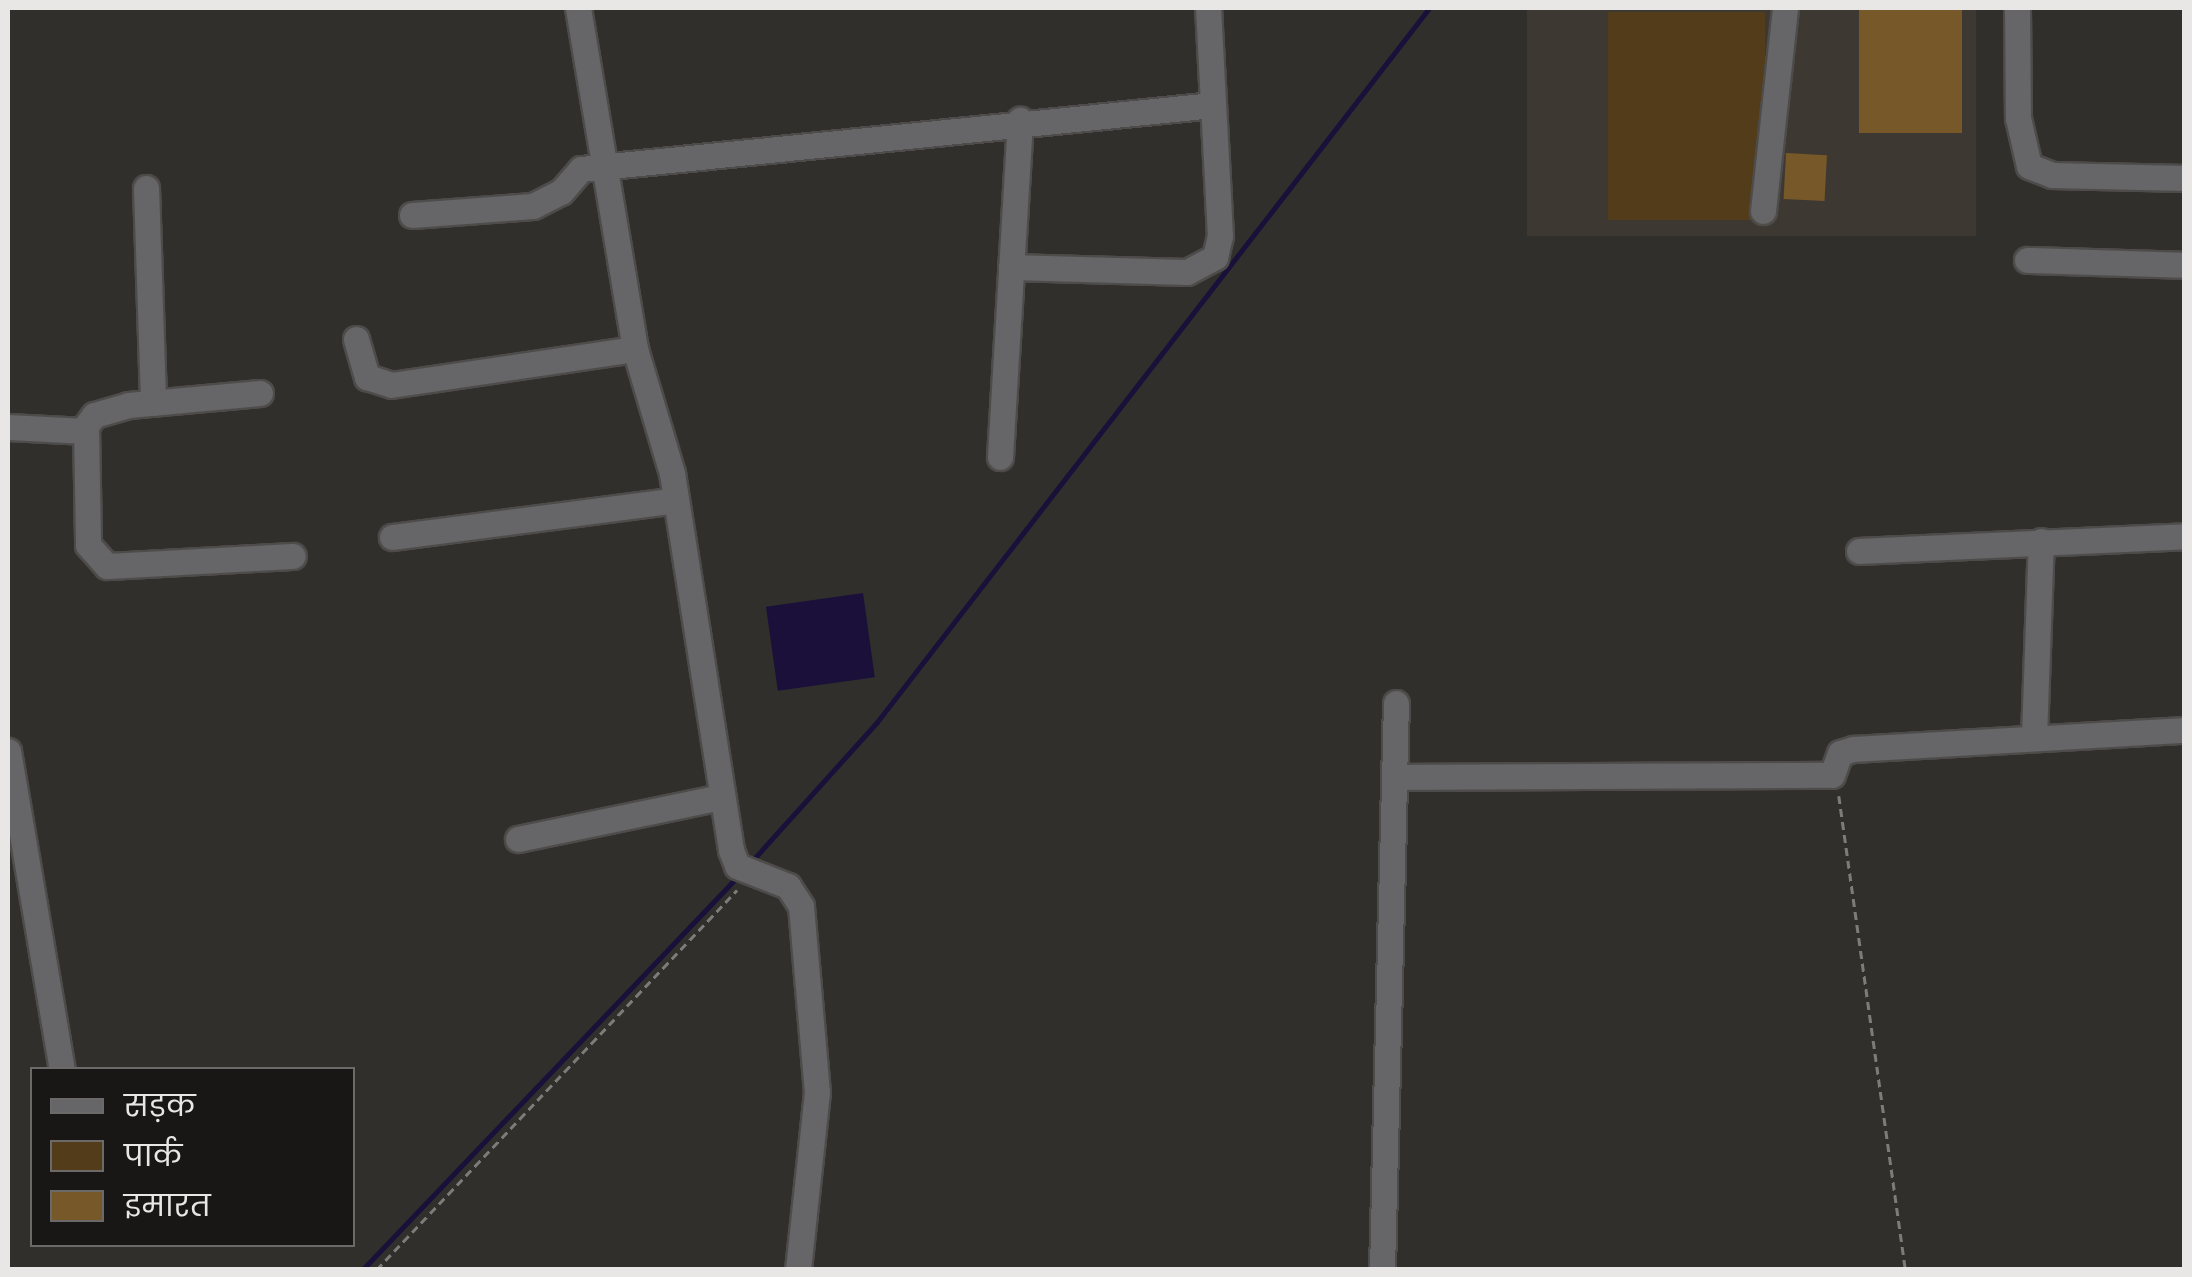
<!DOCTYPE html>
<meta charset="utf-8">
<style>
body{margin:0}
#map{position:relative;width:2192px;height:1277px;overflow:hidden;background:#312f2c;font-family:Poppins,"Noto Sans Devanagari",sans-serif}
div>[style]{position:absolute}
.built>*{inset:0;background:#3d3831;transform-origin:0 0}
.green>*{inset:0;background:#533c19;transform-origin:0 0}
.water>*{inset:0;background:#1a103a;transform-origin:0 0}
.stream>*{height:5px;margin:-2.5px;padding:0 2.5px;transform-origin:2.5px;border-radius:2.5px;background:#1a103a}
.building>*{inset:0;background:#775828;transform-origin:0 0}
.path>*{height:2.5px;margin-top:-1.25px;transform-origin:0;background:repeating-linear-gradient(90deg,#7d7c79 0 8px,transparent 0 13px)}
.roads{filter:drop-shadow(2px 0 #4e4c4a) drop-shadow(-2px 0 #4e4c4a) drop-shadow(0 2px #4e4c4a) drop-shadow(0 -2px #4e4c4a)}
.minor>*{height:25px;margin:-12.5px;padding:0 12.5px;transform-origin:12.5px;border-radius:12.5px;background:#666567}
span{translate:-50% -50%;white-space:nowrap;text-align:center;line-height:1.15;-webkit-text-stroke:10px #181716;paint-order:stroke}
.frame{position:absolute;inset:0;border:10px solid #e8e7e5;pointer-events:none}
.legend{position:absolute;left:30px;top:1067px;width:325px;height:180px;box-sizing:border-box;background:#181716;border:2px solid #6b6a69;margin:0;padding:12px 18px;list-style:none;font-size:30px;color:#e8e7e5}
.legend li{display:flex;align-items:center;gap:20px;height:50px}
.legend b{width:50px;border:2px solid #6b6a69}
</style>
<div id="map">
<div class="built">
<div style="left:1527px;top:8px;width:449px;height:228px"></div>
</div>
<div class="green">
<div style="left:1608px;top:12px;width:157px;height:208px"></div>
</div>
<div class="water">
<div style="left:863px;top:593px;width:85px;height:98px;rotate:82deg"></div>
</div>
<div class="stream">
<div style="left:751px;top:862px;width:188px;rotate:-48deg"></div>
<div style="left:877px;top:722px;width:902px;rotate:-52.29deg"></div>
<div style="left:362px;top:1270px;width:547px;rotate:-46.33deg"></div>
</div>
<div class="building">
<div style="left:1859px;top:8px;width:103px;height:125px"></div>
<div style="left:1786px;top:153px;width:41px;height:46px;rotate:3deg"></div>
</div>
<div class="path">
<div style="left:1839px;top:796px;width:479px;rotate:82deg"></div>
<div style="left:376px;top:1270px;width:524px;rotate:-46.47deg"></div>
</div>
<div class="roads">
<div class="minor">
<div style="left:578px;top:8px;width:346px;rotate:80.5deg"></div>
<div style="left:635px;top:349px;width:129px;rotate:73.4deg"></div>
<div style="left:672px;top:473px;width:382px;rotate:81.1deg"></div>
<div style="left:731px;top:850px;width:17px;rotate:69deg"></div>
<div style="left:737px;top:866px;width:55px;rotate:21.4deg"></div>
<div style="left:788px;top:886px;width:24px;rotate:57deg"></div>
<div style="left:801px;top:906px;width:187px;rotate:85.1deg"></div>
<div style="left:817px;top:1092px;width:179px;rotate:96.1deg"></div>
<div style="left:2017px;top:8px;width:110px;rotate:89.5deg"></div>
<div style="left:2018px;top:118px;width:49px;rotate:77.1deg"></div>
<div style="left:2029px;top:166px;width:25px;rotate:21deg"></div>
<div style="left:2052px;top:175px;width:132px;rotate:1.3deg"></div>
<div style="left:146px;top:188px;width:215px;rotate:88.1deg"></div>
<div style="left:1763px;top:211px;width:204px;rotate:-83.8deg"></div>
<div style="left:412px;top:215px;width:121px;rotate:-4.3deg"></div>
<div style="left:533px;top:206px;width:31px;rotate:-27deg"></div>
<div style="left:561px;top:192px;width:30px;rotate:-49deg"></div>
<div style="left:581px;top:169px;width:635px;rotate:-5.78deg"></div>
<div style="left:2027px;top:260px;width:157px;rotate:1.8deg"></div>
<div style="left:1011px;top:267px;width:176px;rotate:1.6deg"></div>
<div style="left:1187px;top:272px;width:32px;rotate:-28deg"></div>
<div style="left:1215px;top:257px;width:22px;rotate:-77deg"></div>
<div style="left:1220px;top:236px;width:228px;rotate:-93deg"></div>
<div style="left:356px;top:339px;width:40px;rotate:74deg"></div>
<div style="left:367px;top:377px;width:25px;rotate:18deg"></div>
<div style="left:391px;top:385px;width:247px;rotate:-8.4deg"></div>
<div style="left:260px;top:393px;width:132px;rotate:174.8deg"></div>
<div style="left:129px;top:405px;width:36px;rotate:164deg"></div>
<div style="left:94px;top:415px;width:14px;rotate:126deg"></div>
<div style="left:86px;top:426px;width:119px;rotate:89deg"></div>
<div style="left:88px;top:545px;width:28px;rotate:48deg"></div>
<div style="left:107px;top:566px;width:186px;rotate:-3.1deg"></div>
<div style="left:8px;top:427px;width:78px;rotate:2.9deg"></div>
<div style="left:1000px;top:457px;width:338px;rotate:-86.6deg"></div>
<div style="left:392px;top:537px;width:286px;rotate:-7.4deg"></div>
<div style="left:1859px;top:551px;width:325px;rotate:-2.6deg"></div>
<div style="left:2034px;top:737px;width:196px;rotate:-88deg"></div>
<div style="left:8px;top:751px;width:324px;rotate:80.4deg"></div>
<div style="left:1394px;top:777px;width:438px;rotate:-0.3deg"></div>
<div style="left:1832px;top:775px;width:23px;rotate:-70deg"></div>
<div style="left:1840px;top:753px;width:14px;rotate:-17deg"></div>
<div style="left:1853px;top:749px;width:332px;rotate:-3.3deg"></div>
<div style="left:518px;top:839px;width:207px;rotate:-11.7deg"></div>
<div style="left:1382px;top:1270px;width:567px;rotate:-88.59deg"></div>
</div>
</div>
<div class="frame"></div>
<ul class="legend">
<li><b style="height:12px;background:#666567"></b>सड़क</li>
<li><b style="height:28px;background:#533c19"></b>पार्क</li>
<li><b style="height:28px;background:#775828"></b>इमारत</li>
</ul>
</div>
